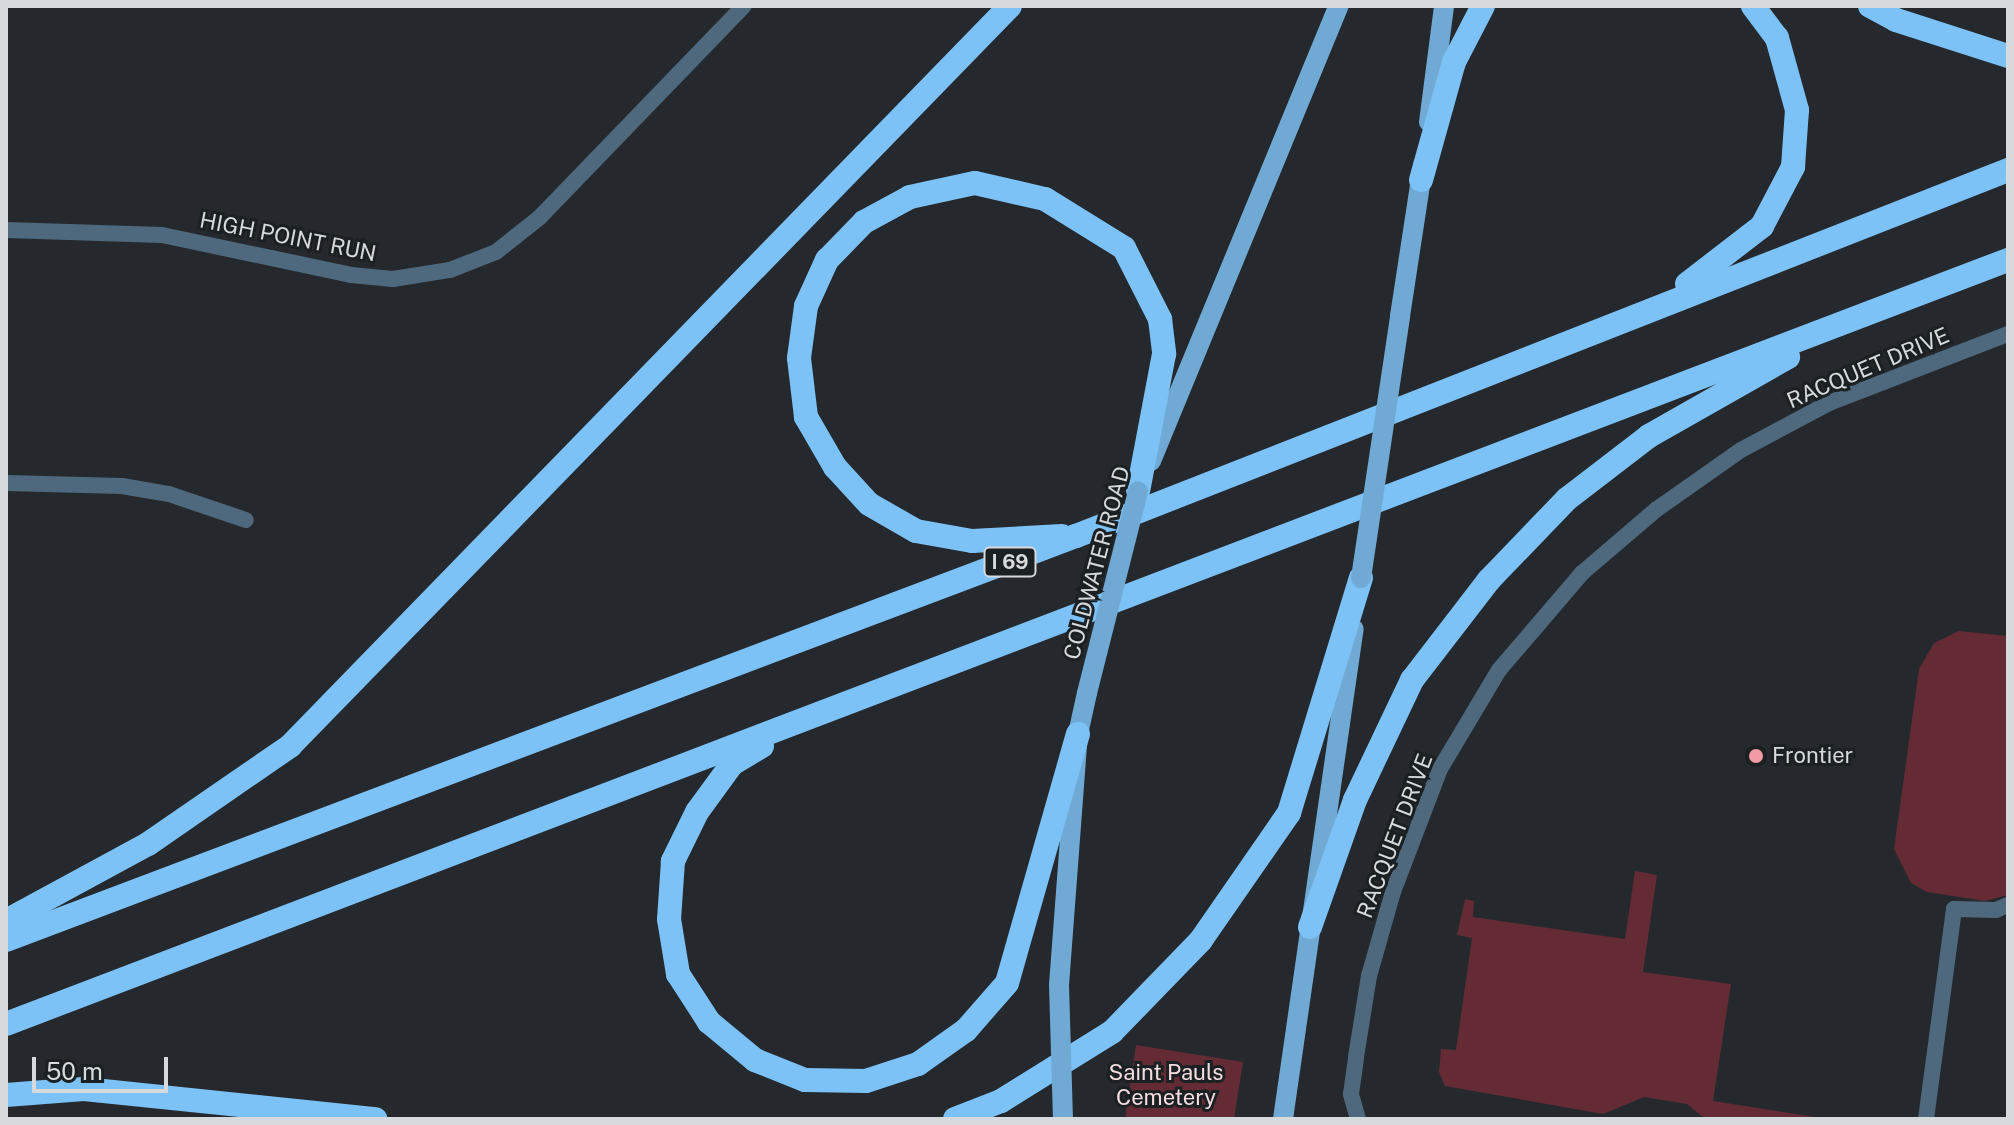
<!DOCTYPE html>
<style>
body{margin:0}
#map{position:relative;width:2014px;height:1125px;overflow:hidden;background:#25292d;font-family:"Public Sans",sans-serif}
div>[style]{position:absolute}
.green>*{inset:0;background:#642b35}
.street>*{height:16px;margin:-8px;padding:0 8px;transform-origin:8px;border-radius:8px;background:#4e697e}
.primary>*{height:20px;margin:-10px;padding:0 10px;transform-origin:10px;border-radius:10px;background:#70a9d4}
.highway>*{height:24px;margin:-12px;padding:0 12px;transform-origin:12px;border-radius:12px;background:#7dc2f7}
.primary-bridge>*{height:20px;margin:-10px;padding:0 10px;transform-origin:10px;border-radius:10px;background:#70a9d4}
.dots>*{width:22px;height:22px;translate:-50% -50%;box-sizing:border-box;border:4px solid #1b2023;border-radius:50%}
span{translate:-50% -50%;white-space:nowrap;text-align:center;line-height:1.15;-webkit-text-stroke:6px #1b2023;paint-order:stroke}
.shield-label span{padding:2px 6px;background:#1b2023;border:2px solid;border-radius:6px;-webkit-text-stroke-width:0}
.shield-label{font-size:20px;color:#d7dadc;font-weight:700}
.street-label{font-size:22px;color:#d7dadc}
.poi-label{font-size:22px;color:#d7dadc}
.left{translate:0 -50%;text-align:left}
.park-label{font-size:22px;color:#f4dcdf}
.frame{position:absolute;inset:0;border:8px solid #d7dadc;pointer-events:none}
.scale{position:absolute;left:32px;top:1057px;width:136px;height:36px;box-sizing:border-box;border:4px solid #d7dadc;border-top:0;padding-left:10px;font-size:24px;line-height:28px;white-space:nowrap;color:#d7dadc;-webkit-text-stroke:6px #1b2023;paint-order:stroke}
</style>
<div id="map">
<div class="green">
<div style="clip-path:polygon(1959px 631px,2008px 636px,2008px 895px,1985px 901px,1927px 892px,1911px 883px,1894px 849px,1919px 669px,1934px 643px)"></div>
<div style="clip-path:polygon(1635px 871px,1657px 875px,1643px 972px,1731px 984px,1713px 1101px,1828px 1119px,1705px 1119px,1687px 1104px,1644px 1097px,1603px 1114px,1445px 1086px,1439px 1072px,1441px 1049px,1456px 1050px,1472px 938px,1457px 935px,1465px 899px,1474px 901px,1473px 917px,1625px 939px)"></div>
<div style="clip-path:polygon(1136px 1045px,1243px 1062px,1234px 1119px,1125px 1119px)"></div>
</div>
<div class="street">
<div style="left:6px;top:230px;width:156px;rotate:1.8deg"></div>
<div style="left:162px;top:235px;width:193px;rotate:11.9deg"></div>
<div style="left:351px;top:275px;width:42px;rotate:5.4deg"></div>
<div style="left:393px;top:279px;width:58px;rotate:-9deg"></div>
<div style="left:450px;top:270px;width:49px;rotate:-21.4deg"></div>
<div style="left:496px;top:252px;width:56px;rotate:-38.5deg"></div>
<div style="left:540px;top:217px;width:293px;rotate:-46deg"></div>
<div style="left:6px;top:483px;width:116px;rotate:1.5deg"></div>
<div style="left:122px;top:486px;width:48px;rotate:9.7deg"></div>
<div style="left:169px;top:494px;width:81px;rotate:18.7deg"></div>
<div style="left:1358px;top:1119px;width:26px;rotate:-106deg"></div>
<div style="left:1351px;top:1094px;width:37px;rotate:-82deg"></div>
<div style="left:1356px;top:1057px;width:82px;rotate:-80.9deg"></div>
<div style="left:1369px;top:976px;width:87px;rotate:-74.1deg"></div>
<div style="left:1393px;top:892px;width:132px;rotate:-69.1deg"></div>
<div style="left:1440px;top:769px;width:115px;rotate:-59.2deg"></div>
<div style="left:1499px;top:670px;width:128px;rotate:-49.4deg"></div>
<div style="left:1582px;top:573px;width:99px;rotate:-40.5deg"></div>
<div style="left:1657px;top:509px;width:103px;rotate:-35.1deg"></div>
<div style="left:1741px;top:450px;width:100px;rotate:-28.1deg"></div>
<div style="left:1829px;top:403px;width:192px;rotate:-21.1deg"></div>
<div style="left:1926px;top:1119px;width:212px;rotate:-82.4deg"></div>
<div style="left:1954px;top:909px;width:42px;rotate:1.4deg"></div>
<div style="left:1996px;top:910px;width:13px;rotate:-23deg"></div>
</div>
<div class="primary">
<div style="left:1429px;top:122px;width:117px;rotate:-82.6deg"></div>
<div style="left:1400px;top:316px;width:152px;rotate:-81.3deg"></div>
<div style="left:1151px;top:461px;width:492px;rotate:-67.6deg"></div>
<div style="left:1059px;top:985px;width:252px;rotate:-85.7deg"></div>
<div style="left:1078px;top:734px;width:42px;rotate:-77.6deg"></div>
<div style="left:1283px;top:1119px;width:495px;rotate:-81.8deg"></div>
</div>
<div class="highway">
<div style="left:1870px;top:6px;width:30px;rotate:28deg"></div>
<div style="left:1896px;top:20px;width:118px;rotate:17.8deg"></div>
<div style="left:1421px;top:180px;width:123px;rotate:-74.4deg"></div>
<div style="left:1454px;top:62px;width:63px;rotate:-62.6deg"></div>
<div style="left:1687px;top:284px;width:95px;rotate:-37.7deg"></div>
<div style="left:1762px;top:226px;width:67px;rotate:-62.3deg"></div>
<div style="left:1793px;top:167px;width:57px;rotate:-86deg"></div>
<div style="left:1797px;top:110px;width:75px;rotate:-105.5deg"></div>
<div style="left:1777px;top:38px;width:40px;rotate:-127deg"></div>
<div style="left:1062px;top:536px;width:90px;rotate:176.8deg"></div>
<div style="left:972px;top:541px;width:57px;rotate:-169.9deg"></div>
<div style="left:916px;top:531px;width:54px;rotate:-150.1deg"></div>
<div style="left:869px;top:504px;width:50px;rotate:-132.6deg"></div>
<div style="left:835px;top:467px;width:58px;rotate:-120.1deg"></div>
<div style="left:806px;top:417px;width:59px;rotate:-96.8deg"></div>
<div style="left:799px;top:358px;width:52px;rotate:-82.3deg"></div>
<div style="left:806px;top:306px;width:51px;rotate:-65.5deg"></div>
<div style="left:827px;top:260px;width:53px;rotate:-45.8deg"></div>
<div style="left:864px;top:222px;width:52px;rotate:-28.5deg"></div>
<div style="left:910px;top:197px;width:66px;rotate:-12.2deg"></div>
<div style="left:975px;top:183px;width:72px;rotate:12.9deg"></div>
<div style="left:1045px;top:199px;width:93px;rotate:31.8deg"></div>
<div style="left:1124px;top:248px;width:80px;rotate:63.1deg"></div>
<div style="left:1160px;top:319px;width:35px;rotate:83deg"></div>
<div style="left:1164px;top:354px;width:139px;rotate:100.7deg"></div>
<div style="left:762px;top:746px;width:35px;rotate:149deg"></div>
<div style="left:732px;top:764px;width:59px;rotate:126.1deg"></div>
<div style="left:697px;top:812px;width:55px;rotate:116.1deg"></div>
<div style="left:673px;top:861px;width:58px;rotate:93.9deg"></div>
<div style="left:669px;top:919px;width:56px;rotate:80.7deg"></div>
<div style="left:678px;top:974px;width:57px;rotate:57.1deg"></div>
<div style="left:709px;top:1022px;width:60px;rotate:39.6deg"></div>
<div style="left:755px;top:1060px;width:54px;rotate:21.8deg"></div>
<div style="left:805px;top:1080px;width:61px;rotate:0.9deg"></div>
<div style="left:866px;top:1081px;width:55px;rotate:-18.1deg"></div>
<div style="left:918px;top:1064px;width:59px;rotate:-35.3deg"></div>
<div style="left:966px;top:1030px;width:62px;rotate:-48.9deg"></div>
<div style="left:1007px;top:983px;width:259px;rotate:-74.1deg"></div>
<div style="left:6px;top:921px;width:162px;rotate:-28.5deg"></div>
<div style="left:148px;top:844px;width:173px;rotate:-34.6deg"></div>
<div style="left:290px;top:746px;width:1032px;rotate:-45.78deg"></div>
<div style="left:1310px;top:927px;width:135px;rotate:-70.5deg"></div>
<div style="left:1355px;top:800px;width:133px;rotate:-64.6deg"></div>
<div style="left:1412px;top:680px;width:126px;rotate:-52.4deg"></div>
<div style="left:1489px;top:580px;width:112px;rotate:-46.1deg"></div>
<div style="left:1567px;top:499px;width:103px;rotate:-37.5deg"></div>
<div style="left:1649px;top:436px;width:160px;rotate:-29.6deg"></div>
<div style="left:6px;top:940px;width:1144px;rotate:-20.69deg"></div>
<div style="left:1076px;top:536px;width:1001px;rotate:-21.44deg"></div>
<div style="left:6px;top:1024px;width:2143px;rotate:-20.89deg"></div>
<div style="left:6px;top:1095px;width:78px;rotate:-4.4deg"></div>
<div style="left:84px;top:1089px;width:293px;rotate:5.9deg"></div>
<div style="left:955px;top:1119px;width:49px;rotate:-21.4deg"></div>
<div style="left:1001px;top:1101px;width:131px;rotate:-31.9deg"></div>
<div style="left:1112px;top:1032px;width:128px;rotate:-45.9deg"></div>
<div style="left:1201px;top:940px;width:155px;rotate:-55.3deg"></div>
<div style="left:1289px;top:813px;width:246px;rotate:-73deg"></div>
</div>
<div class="primary-bridge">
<div style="left:1361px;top:578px;width:265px;rotate:-81.5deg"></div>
<div style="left:1087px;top:693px;width:208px;rotate:-75.8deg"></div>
<div style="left:1059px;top:985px;width:134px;rotate:88.3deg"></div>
</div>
<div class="dots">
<div style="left:1756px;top:756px;background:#f49aa6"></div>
</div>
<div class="shield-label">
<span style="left:1010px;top:562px">I 69</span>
</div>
<div class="street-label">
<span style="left:288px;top:237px;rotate:11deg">HIGH POINT RUN</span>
<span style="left:1868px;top:368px;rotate:-23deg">RACQUET DRIVE</span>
<span style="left:1097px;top:563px;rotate:-75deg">COLDWATER ROAD</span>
<span style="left:1395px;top:836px;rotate:-69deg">RACQUET DRIVE</span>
</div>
<div class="poi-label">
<span class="left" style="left:1772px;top:756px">Frontier</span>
</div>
<div class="park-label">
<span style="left:1166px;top:1085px">Saint Pauls<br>Cemetery</span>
</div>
<div class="frame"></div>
<div class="scale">50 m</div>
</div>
